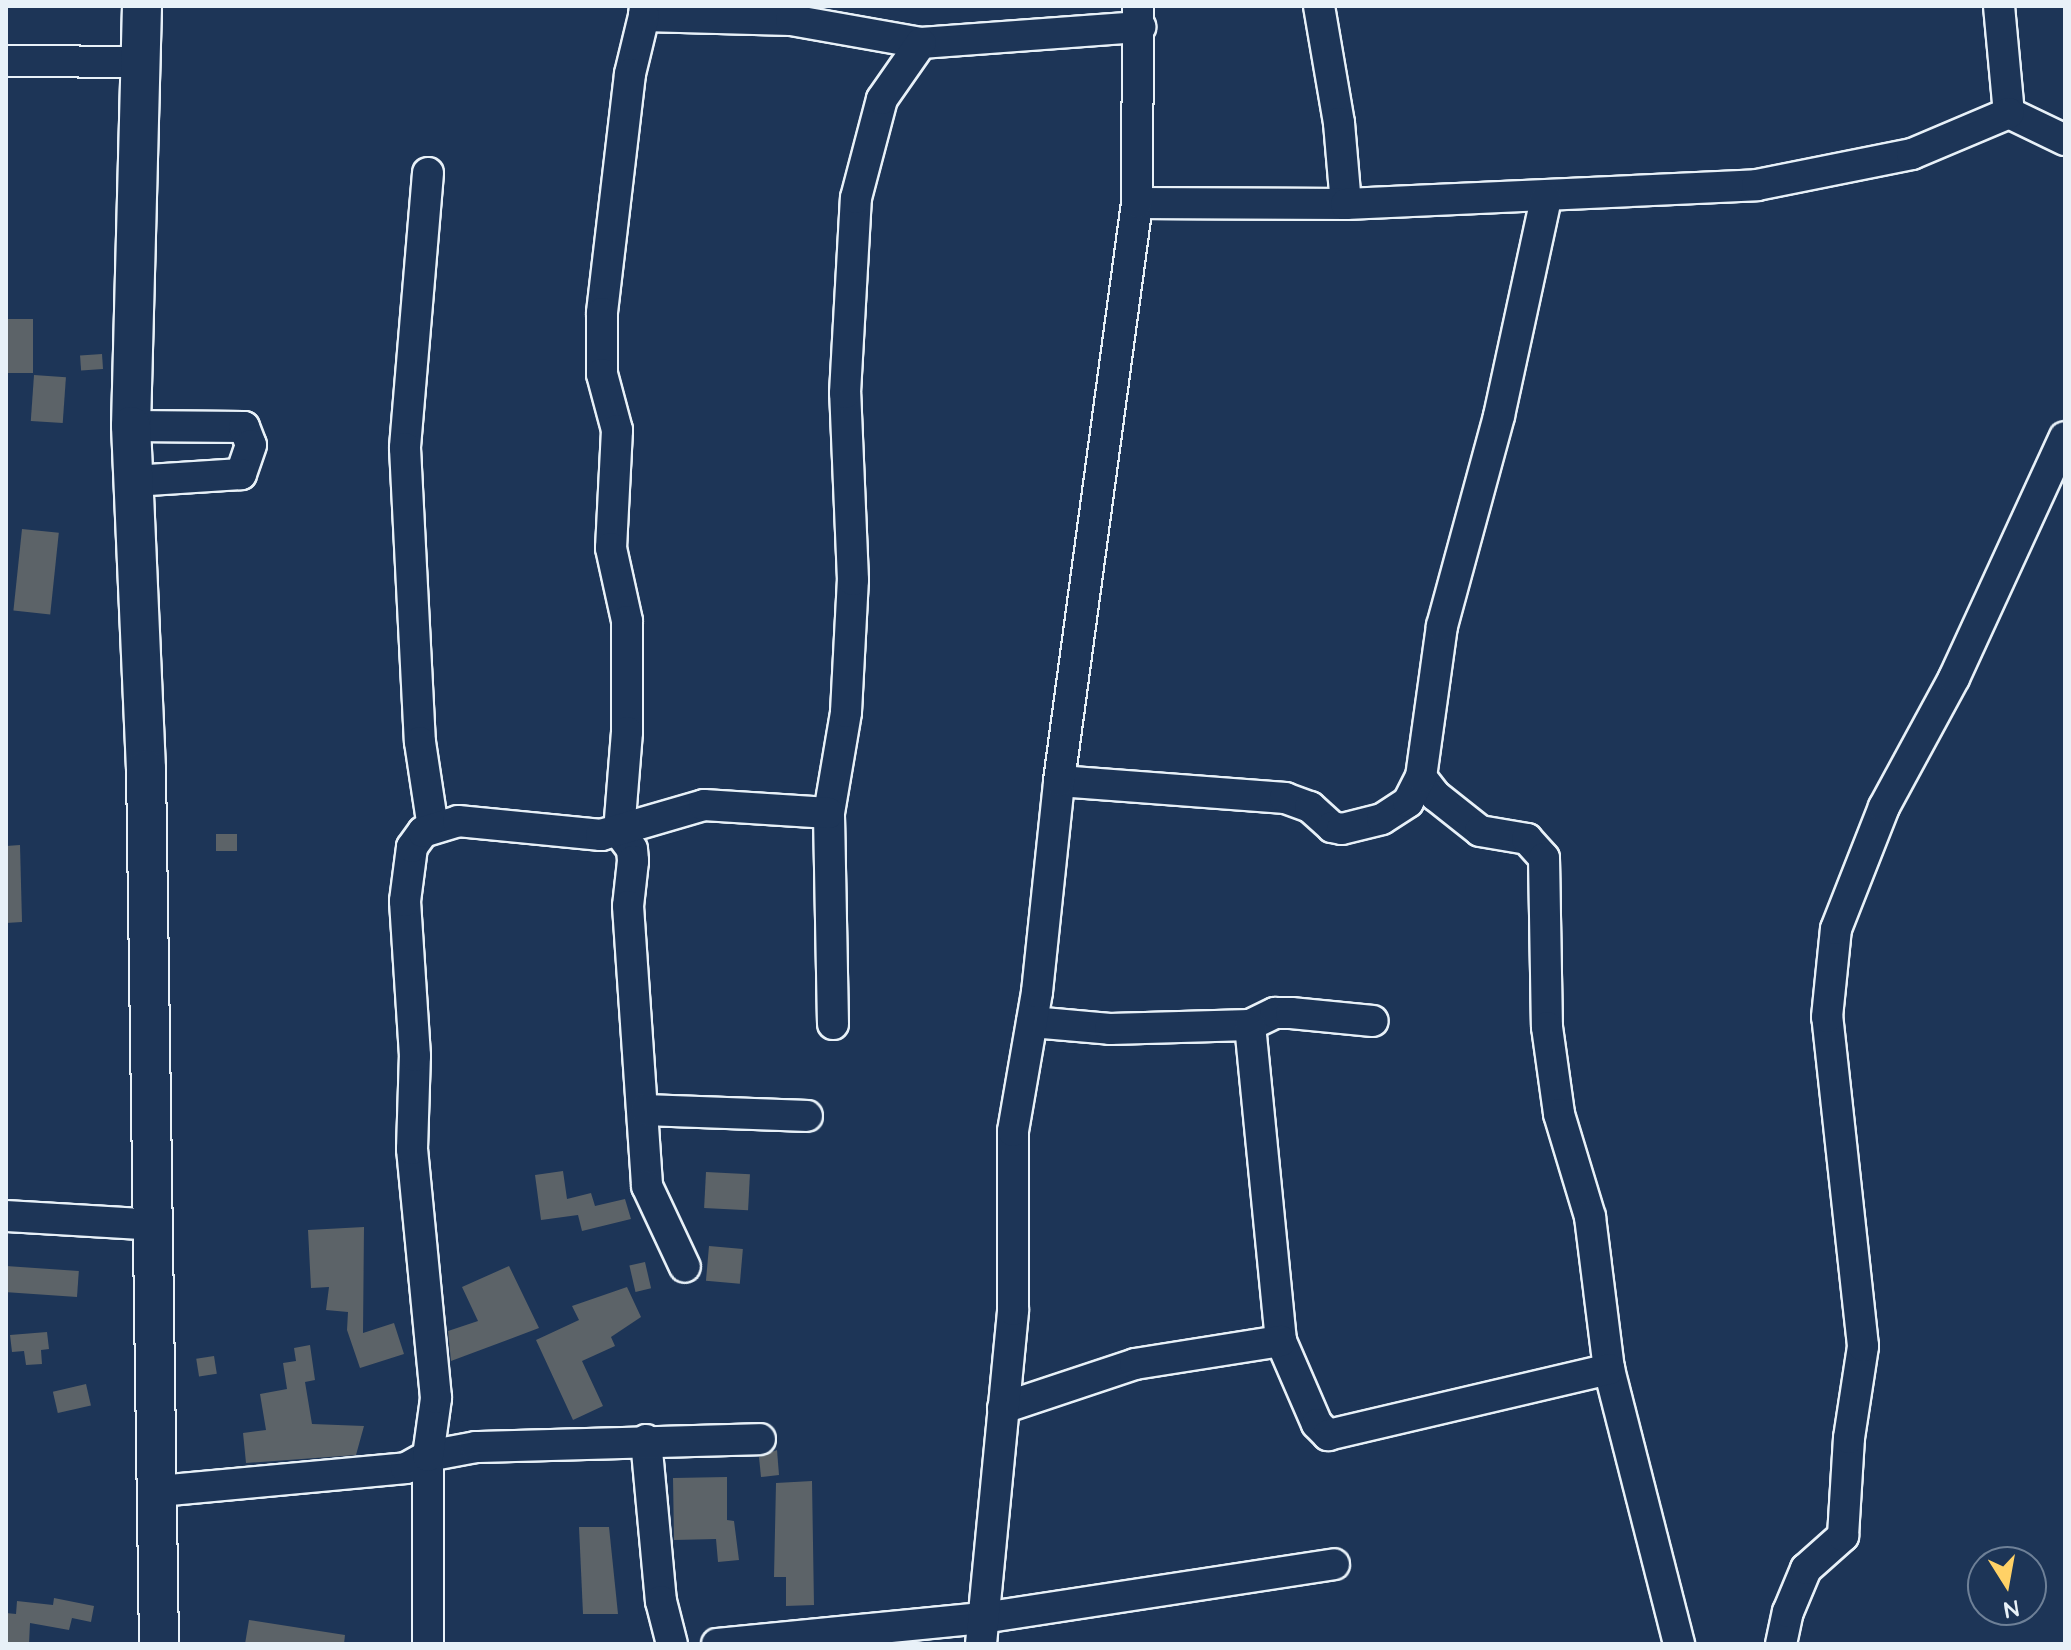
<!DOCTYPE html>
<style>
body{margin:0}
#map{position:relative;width:2071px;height:1650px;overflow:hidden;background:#1d3557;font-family:"Architects Daughter",sans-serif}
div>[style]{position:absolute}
.building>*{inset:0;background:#5c6368;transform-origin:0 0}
.roads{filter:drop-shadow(2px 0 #e8f1f8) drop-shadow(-2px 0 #e8f1f8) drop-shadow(0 2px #e8f1f8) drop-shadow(0 -2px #e8f1f8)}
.minor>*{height:30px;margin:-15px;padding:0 15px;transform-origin:15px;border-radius:15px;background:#1d3557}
.major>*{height:38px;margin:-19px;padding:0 19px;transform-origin:19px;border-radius:19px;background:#1d3557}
span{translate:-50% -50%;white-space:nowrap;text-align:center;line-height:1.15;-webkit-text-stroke:7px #1d3557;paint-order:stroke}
.frame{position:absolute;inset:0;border:8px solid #e8f1f8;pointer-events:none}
.north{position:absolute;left:1967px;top:1546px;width:80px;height:80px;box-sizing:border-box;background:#1d3557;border:2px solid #6e8097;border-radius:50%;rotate:169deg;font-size:22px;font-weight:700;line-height:32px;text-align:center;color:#e8f1f8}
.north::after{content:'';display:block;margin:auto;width:28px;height:36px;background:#ffd166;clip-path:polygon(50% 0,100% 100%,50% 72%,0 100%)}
</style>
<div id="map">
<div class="building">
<div style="left:6px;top:319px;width:27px;height:54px"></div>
<div style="left:102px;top:354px;width:15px;height:22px;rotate:86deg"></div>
<div style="left:34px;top:375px;width:32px;height:46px;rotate:4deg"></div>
<div style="left:22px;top:529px;width:37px;height:82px;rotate:6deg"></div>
<div style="left:237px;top:834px;width:17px;height:21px;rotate:90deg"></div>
<div style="clip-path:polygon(20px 845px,22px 922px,6px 923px,6px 846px)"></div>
<div style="clip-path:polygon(563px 1171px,567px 1199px,591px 1193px,595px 1206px,625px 1199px,631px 1219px,582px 1231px,578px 1215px,541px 1220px,535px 1175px)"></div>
<div style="left:706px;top:1172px;width:44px;height:36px;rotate:3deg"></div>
<div style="clip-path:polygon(364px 1227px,363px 1333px,394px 1323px,404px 1354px,360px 1368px,347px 1330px,348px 1312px,326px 1310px,329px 1287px,311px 1288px,308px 1230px)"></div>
<div style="left:709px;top:1246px;width:34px;height:35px;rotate:5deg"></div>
<div style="left:645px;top:1262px;width:27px;height:16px;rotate:77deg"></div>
<div style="left:6px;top:1266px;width:73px;height:26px;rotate:4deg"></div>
<div style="clip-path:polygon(509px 1266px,539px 1328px,451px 1361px,448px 1331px,478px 1321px,462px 1287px)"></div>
<div style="clip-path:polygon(627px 1287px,641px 1317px,611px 1337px,615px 1346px,582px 1361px,603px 1406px,573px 1420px,536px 1340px,579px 1320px,572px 1306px)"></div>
<div style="clip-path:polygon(47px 1332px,49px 1349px,41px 1350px,42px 1364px,26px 1365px,24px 1351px,12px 1352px,10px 1335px)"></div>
<div style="clip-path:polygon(310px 1345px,315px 1380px,305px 1382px,312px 1424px,364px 1426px,356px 1455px,246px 1463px,243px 1433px,266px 1430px,260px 1394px,287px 1389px,283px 1363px,296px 1361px,294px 1348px)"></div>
<div style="left:214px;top:1356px;width:18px;height:18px;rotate:81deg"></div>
<div style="left:86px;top:1384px;width:22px;height:34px;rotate:77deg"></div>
<div style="clip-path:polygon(777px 1450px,779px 1475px,761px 1477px,759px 1457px)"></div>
<div style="clip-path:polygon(727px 1477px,727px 1520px,734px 1521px,739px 1560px,718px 1562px,716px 1539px,674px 1540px,673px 1478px)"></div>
<div style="clip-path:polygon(812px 1481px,814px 1605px,786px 1606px,786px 1577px,774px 1577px,776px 1483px)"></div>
<div style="clip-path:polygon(579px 1527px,609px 1527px,618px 1614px,583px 1614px)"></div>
<div style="clip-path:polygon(54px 1598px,94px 1606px,91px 1622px,72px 1618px,69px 1630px,30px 1623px,29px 1644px,6px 1644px,6px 1613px,16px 1614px,17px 1601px,53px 1605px)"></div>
<div style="clip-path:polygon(249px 1620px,345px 1635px,344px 1644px,245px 1644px)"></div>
</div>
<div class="roads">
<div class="minor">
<div style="left:645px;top:6px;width:10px;rotate:96deg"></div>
<div style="left:644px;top:16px;width:147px;rotate:1.6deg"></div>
<div style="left:791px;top:20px;width:132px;rotate:10deg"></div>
<div style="left:921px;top:43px;width:220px;rotate:-4.2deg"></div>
<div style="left:1319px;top:6px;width:119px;rotate:80.3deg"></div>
<div style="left:1339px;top:123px;width:81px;rotate:85.1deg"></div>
<div style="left:1999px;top:6px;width:107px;rotate:84.7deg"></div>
<div style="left:644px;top:16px;width:60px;rotate:103.6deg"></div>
<div style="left:630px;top:74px;width:241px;rotate:96.7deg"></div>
<div style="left:602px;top:313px;width:61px;rotate:90deg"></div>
<div style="left:602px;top:374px;width:58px;rotate:75deg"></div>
<div style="left:617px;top:430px;width:118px;rotate:92.9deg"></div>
<div style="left:611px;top:548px;width:75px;rotate:77.6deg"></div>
<div style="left:627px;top:621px;width:111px;rotate:90deg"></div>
<div style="left:627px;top:732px;width:100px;rotate:94.6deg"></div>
<div style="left:619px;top:832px;width:21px;rotate:53deg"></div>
<div style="left:632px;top:849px;width:12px;rotate:85deg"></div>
<div style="left:633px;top:861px;width:45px;rotate:96.3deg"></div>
<div style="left:628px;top:906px;width:281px;rotate:86.1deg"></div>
<div style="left:647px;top:1186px;width:89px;rotate:64.9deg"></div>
<div style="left:6px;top:61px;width:136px;rotate:0.4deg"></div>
<div style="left:2009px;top:113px;width:62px;rotate:25.7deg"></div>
<div style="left:428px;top:173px;width:276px;rotate:94.8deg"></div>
<div style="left:405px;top:448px;width:294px;rotate:87.1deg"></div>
<div style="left:420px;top:742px;width:87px;rotate:81.4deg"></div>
<div style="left:1137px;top:203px;width:209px;rotate:0.3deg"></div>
<div style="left:1346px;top:204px;width:411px;rotate:-2.6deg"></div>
<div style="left:1757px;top:185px;width:158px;rotate:-11.3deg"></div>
<div style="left:1912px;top:154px;width:105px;rotate:-22.9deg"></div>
<div style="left:131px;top:426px;width:113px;rotate:0.5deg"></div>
<div style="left:244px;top:427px;width:19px;rotate:69deg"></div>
<div style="left:251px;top:445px;width:31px;rotate:109deg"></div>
<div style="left:241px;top:474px;width:108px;rotate:176.3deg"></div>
<div style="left:1421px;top:777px;width:24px;rotate:52deg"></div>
<div style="left:1436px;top:796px;width:56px;rotate:38.5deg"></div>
<div style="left:1480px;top:831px;width:48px;rotate:9.7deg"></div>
<div style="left:1527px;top:839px;width:25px;rotate:48deg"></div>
<div style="left:1544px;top:858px;width:169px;rotate:89deg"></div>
<div style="left:1547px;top:1027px;width:88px;rotate:82.1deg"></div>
<div style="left:1559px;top:1114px;width:108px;rotate:73.2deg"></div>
<div style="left:1590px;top:1217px;width:153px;rotate:82.9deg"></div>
<div style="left:1609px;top:1369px;width:284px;rotate:75.7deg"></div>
<div style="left:1059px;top:781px;width:227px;rotate:4.3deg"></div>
<div style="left:1285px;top:798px;width:27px;rotate:20deg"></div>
<div style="left:1310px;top:807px;width:30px;rotate:42deg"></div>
<div style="left:1332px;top:827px;width:10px;rotate:11deg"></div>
<div style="left:1342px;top:829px;width:41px;rotate:-14deg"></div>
<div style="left:1382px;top:819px;width:31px;rotate:-33deg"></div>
<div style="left:1408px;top:802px;width:28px;rotate:-63deg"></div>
<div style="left:1421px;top:777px;width:152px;rotate:-82.1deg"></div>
<div style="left:1442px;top:626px;width:218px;rotate:-74.8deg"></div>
<div style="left:1499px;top:416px;width:223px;rotate:-77.8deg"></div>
<div style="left:1032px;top:1022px;width:78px;rotate:5.1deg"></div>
<div style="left:1110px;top:1029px;width:140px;rotate:-1.6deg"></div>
<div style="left:1250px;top:1025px;width:28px;rotate:-26deg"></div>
<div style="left:1275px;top:1013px;width:16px"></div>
<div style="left:1291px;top:1013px;width:82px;rotate:5.6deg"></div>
<div style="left:833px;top:1024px;width:211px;rotate:-91.1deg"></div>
<div style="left:829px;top:813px;width:102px;rotate:-80.4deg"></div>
<div style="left:846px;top:712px;width:132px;rotate:-87deg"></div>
<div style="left:853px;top:580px;width:187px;rotate:-92.4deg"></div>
<div style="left:845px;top:393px;width:195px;rotate:-86.8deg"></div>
<div style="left:856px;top:198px;width:102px;rotate:-75.3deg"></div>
<div style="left:882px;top:99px;width:68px;rotate:-55.1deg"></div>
<div style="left:1250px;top:1025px;width:318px;rotate:84.4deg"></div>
<div style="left:1281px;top:1341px;width:90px;rotate:66.6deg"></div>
<div style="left:1317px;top:1424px;width:16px;rotate:45deg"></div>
<div style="left:1328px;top:1435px;width:289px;rotate:-13.2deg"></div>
<div style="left:646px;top:1110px;width:161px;rotate:2.1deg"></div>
<div style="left:6px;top:1216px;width:150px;rotate:3.4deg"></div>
<div style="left:1003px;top:1408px;width:139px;rotate:-18.4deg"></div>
<div style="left:1135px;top:1364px;width:148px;rotate:-9deg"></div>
<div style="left:646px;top:1440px;width:162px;rotate:84.7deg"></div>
<div style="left:661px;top:1601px;width:44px;rotate:75.7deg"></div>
<div style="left:159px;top:1491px;width:248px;rotate:-5.3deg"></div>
<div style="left:406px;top:1468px;width:25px;rotate:-29deg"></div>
<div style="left:428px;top:1456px;width:49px;rotate:-10.6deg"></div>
<div style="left:476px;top:1447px;width:284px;rotate:-1.6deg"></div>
<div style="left:428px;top:1644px;width:188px;rotate:-90deg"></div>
<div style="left:428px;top:1456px;width:59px;rotate:-82.1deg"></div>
<div style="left:436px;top:1398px;width:250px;rotate:-95.5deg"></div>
<div style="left:412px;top:1149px;width:93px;rotate:-88.2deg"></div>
<div style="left:415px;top:1056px;width:155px;rotate:-93.7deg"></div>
<div style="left:405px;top:901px;width:54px;rotate:-82.6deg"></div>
<div style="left:412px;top:847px;width:19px;rotate:-54deg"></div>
<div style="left:423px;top:832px;width:37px;rotate:-17deg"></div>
<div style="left:458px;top:821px;width:144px;rotate:5.6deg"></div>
<div style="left:601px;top:835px;width:107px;rotate:-16.2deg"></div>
<div style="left:704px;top:805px;width:125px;rotate:3.7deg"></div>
<div style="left:717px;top:1644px;width:267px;rotate:-5.6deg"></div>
<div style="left:983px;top:1618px;width:355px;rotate:-8.7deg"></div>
<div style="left:981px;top:1644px;width:336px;rotate:-84.5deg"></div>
<div style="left:1013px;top:1310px;width:179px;rotate:-90deg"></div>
<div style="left:1013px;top:1131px;width:141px;rotate:-80.2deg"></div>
<div style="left:1037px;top:992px;width:212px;rotate:-84deg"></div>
<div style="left:1059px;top:781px;width:583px;rotate:-82.31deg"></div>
<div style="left:1137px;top:203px;width:197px;rotate:-89.7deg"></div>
<div style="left:1781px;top:1644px;width:33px;rotate:-78deg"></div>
<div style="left:1788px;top:1612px;width:47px;rotate:-67.3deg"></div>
<div style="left:1806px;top:1569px;width:50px;rotate:-41.7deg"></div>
<div style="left:1843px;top:1536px;width:98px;rotate:-86.5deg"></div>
<div style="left:1849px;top:1438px;width:93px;rotate:-81.3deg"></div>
<div style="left:1863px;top:1346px;width:331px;rotate:-96.2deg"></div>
<div style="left:1827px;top:1017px;width:88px;rotate:-84.2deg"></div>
<div style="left:1836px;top:929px;width:131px;rotate:-68.5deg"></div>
<div style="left:1884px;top:807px;width:147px;rotate:-61.5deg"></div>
<div style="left:1954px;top:678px;width:265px;rotate:-65.3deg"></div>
</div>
<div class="major">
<div style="left:142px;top:6px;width:420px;rotate:91.5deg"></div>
<div style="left:131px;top:426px;width:343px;rotate:87.5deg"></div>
<div style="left:146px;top:769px;width:875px;rotate:89.15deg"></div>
</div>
</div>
<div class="frame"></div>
<div class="north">N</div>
</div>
